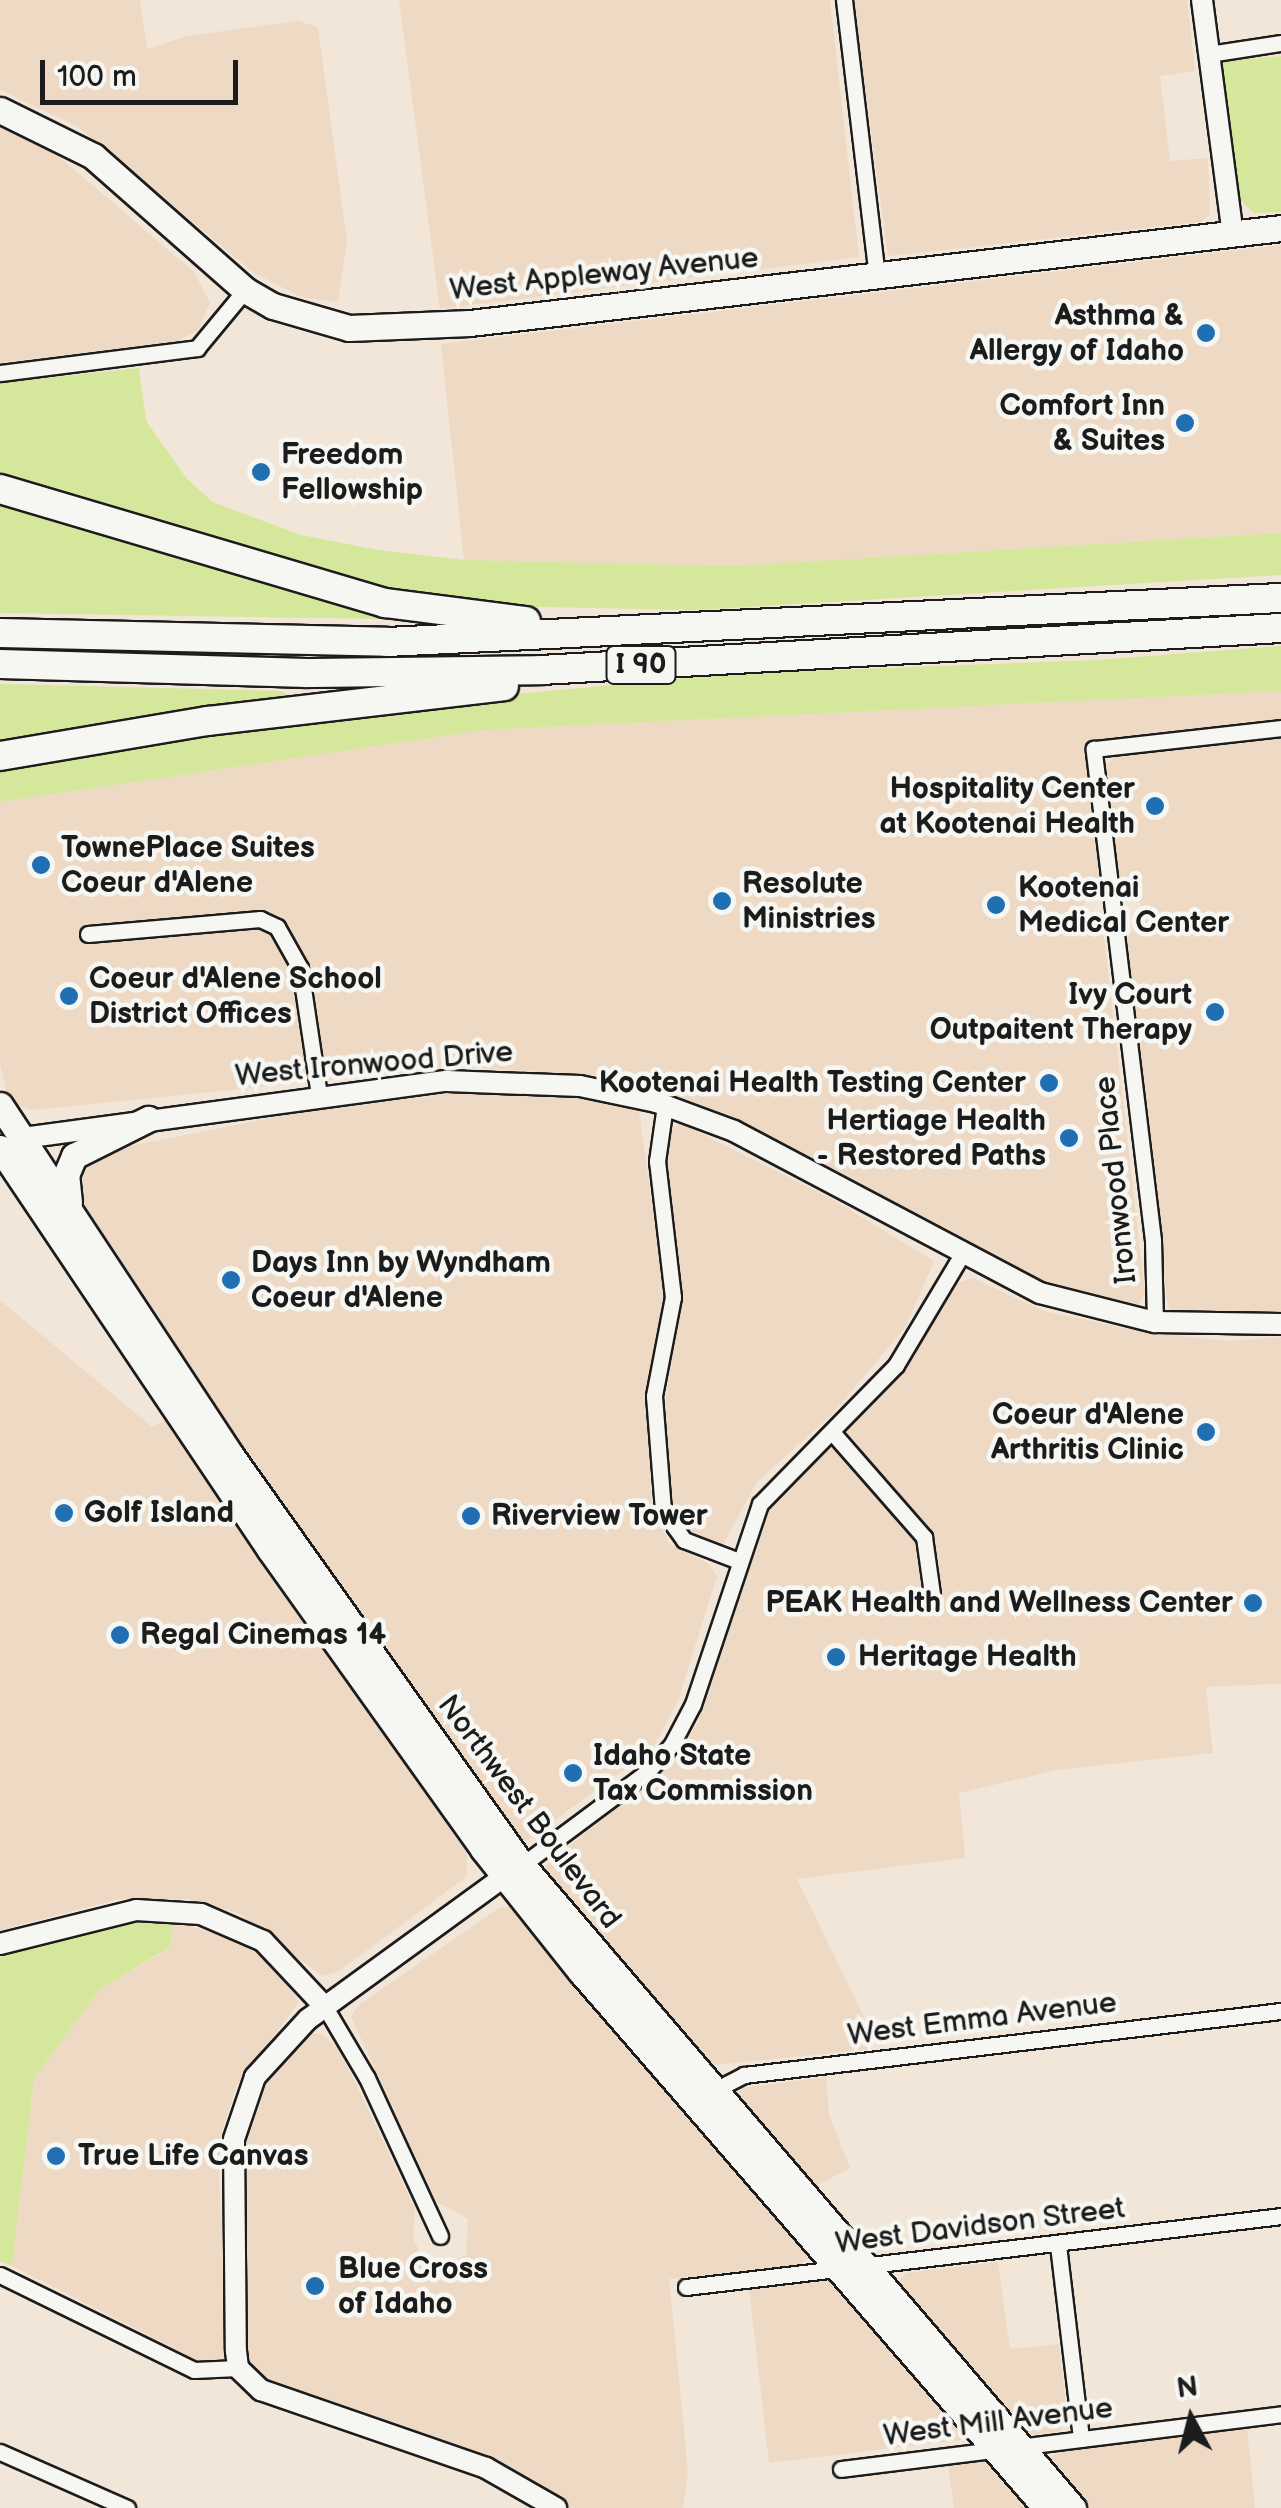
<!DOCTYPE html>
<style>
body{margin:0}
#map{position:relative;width:1281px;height:2508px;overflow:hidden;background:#f1e6d7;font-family:"Balsamiq Sans",sans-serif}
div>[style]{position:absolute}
.built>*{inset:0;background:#eedac4}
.green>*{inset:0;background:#d4e79b}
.roads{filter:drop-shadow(2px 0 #1c1c1c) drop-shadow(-2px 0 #1c1c1c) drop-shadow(0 2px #1c1c1c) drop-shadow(0 -2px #1c1c1c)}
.minor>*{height:15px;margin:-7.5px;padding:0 7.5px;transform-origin:7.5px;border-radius:7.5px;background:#f6f6f2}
.tertiary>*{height:20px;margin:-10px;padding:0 10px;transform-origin:10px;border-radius:10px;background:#f6f6f2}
.primary>*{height:25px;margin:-12.5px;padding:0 12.5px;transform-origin:12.5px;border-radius:12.5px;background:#f6f6f2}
.motorway>*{height:28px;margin:-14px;padding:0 14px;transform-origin:14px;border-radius:14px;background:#f6f6f2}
.dots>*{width:28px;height:28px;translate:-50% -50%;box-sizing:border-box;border:5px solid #f6f6f2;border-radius:50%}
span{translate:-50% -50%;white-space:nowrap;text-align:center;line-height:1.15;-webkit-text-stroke:9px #f6f6f2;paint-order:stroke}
.shield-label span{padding:2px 8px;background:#f6f6f2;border:2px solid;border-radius:8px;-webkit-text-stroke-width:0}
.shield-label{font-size:28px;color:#1c1c1c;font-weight:700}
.street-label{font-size:30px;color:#1c1c1c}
.poi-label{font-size:30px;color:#1c1c1c;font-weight:700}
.right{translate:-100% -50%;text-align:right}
.left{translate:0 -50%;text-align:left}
.north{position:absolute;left:1141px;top:2368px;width:100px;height:100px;-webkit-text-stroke:8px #f6f6f2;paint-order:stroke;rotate:353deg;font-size:28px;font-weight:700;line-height:40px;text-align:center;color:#1c1c1c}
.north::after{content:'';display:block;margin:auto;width:35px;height:45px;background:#1c1c1c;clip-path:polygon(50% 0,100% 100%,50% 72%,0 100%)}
.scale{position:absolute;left:40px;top:60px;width:198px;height:45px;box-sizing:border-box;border:5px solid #1c1c1c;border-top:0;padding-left:12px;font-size:30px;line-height:35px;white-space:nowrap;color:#1c1c1c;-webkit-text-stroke:8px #f6f6f2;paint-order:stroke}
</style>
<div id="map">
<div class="built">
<div style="clip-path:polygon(0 0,140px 0,147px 49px,187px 36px,298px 21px,318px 27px,347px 242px,338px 302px,301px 297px,254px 273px,78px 127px,0 90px)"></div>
<div style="clip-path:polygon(399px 0,830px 0,859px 257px,440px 309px)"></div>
<div style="clip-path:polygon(853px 0,1187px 0,1195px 71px,1160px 76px,1170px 161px,1208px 158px,1210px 214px,1201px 222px,888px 256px)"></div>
<div style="clip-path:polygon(0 128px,55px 153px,194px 272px,210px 303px,198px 330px,178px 341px,0 363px)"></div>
<div style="clip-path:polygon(1281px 245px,1281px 533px,735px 566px,464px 560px,441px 344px)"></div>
<div style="clip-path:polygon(1281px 691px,1281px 722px,1086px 743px,1101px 875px,1081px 911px,1104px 937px,1145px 1293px,1138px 1306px,1050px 1287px,734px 1119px,594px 1075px,457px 1067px,33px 1110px,9px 1104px,0 1063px,0 802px,484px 730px)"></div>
<div style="clip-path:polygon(1281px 737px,1281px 1313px,1181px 1313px,1169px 1309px,1167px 1299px,1126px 941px,1143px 911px,1135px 889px,1116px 877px,1103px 769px,1116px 755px)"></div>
<div style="clip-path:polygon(471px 1091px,550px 1093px,639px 1111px,666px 1307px,648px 1418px,652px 1512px,670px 1544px,709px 1564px,717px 1576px,678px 1701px,653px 1748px,525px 1842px,517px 1841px,320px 1573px,75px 1200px,70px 1177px,89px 1154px,286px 1115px)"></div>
<div style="clip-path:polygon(680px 1123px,832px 1199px,934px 1261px,905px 1328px,831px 1415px,756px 1483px,723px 1545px,687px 1530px,671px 1501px,665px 1407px,680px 1292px,664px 1157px,667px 1134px)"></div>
<div style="clip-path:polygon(973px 1278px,1044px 1311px,1138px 1331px,1228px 1341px,1281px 1337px,1281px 1684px,1206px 1687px,1213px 1753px,1057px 1770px,959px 1793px,965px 1858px,797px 1879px,867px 2023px,870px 2049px,704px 2066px,543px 1868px,674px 1759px,698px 1722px,763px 1518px,777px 1496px,888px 1389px,955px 1284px)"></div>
<div style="clip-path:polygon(0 1300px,152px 1427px,171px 1418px,467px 1854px,466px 1877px,338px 1972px,322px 1976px,238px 1913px,189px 1899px,119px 1899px,0 1930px)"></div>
<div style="clip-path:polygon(512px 1906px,812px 2255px,801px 2264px,669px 2279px,688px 2472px,683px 2508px,570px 2508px,510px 2468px,268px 2382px,245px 2359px,247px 2132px,260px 2093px,307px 2033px,323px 2034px,341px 2052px,415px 2209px,413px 2239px,421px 2254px,442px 2266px,466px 2255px,468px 2219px,436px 2201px,351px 2017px,360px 2004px,499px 1908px)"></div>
<div style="clip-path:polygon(173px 1921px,239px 1941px,276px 1968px,299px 2002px,237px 2085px,223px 2127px,219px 2178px,229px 2345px,223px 2360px,205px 2364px,12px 2266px,34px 2078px,100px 1989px,170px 1948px)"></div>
<div style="clip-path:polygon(826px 2077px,829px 2115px,850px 2168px,809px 2190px,735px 2096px,742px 2088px)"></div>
<div style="clip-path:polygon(998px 2262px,1010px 2349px,1059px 2344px,1068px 2421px,1060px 2431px,1025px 2436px,895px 2285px,906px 2273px)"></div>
<div style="clip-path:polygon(835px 2279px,964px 2430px,961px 2440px,769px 2463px,749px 2288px)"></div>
<div style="clip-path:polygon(1247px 2428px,1255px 2508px,1083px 2508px,1048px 2461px,1059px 2451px)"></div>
<div style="clip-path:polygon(987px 2459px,1035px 2508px,954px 2508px,948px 2463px)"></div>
</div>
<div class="green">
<div style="clip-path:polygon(1281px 56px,1281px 212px,1254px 213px,1237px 197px,1219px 62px)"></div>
<div style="clip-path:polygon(139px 368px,146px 421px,187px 479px,213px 502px,301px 535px,378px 550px,464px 560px,735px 566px,1281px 533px,1281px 575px,695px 610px,438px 605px,0 476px,0 383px)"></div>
<div style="clip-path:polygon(0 498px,385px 615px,386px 619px,0 613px)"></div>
<div style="clip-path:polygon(1281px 646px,1281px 691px,484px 730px,0 802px,0 766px,366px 708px,731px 674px,1096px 660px)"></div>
<div style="clip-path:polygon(0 684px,282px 691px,287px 695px,0 742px)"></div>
<div style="clip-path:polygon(173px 1921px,170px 1947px,100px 1989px,34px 2078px,12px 2266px,0 2261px,0 1955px,120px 1924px)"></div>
</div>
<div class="roads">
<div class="minor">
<div style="left:844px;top:0;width:278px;rotate:83.2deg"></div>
<div style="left:1209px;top:54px;width:73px;rotate:-8.7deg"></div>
<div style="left:0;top:373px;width:199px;rotate:-7.2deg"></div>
<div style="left:197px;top:348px;width:75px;rotate:-50.4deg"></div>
<div style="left:88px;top:934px;width:173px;rotate:-5deg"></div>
<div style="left:260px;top:919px;width:19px;rotate:25deg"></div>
<div style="left:277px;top:927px;width:47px;rotate:60.7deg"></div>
<div style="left:300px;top:968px;width:128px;rotate:81.5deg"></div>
<div style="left:665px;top:1105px;width:57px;rotate:98.1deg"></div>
<div style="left:657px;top:1161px;width:137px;rotate:83.3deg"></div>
<div style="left:673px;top:1297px;width:101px;rotate:100.9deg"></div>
<div style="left:654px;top:1396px;width:115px;rotate:85.5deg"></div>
<div style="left:663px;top:1511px;width:36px;rotate:54deg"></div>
<div style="left:684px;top:1540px;width:59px;rotate:20.9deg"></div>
<div style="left:1155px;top:1322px;width:82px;rotate:-91.4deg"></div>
<div style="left:1153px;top:1240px;width:495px;rotate:-96.9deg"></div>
<div style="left:1094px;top:749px;width:188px;rotate:-6.4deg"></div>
<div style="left:832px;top:1432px;width:140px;rotate:48.8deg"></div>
<div style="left:924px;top:1537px;width:58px;rotate:82deg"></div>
<div style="left:522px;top:1865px;width:157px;rotate:-36.7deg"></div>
<div style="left:648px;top:1771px;width:36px;rotate:-48deg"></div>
<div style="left:672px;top:1744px;width:45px;rotate:-62.3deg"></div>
<div style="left:693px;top:1704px;width:211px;rotate:-71.5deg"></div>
<div style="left:760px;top:1504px;width:194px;rotate:-45.6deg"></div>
<div style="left:896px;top:1365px;width:127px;rotate:-59.2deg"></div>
<div style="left:325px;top:2007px;width:82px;rotate:59.4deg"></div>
<div style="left:367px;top:2078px;width:174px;rotate:65.2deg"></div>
<div style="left:707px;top:2094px;width:42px;rotate:-27.2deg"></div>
<div style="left:744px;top:2075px;width:541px;rotate:-6.8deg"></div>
<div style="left:1058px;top:2245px;width:195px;rotate:83.2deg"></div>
<div style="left:0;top:2275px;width:216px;rotate:26.1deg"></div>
<div style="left:194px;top:2370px;width:44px;rotate:-2.6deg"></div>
<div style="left:686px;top:2287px;width:599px;rotate:-6.8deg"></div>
<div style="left:0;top:2452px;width:139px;rotate:23.8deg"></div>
<div style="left:841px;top:2469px;width:443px;rotate:-7.1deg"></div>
</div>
<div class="tertiary">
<div style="left:1202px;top:0;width:236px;rotate:82.5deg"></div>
<div style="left:23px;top:1138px;width:428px;rotate:-7.7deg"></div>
<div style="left:447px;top:1081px;width:133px;rotate:2.2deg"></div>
<div style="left:580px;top:1086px;width:78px;rotate:11.9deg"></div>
<div style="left:656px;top:1102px;width:83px;rotate:20.4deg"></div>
<div style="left:734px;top:1131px;width:346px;rotate:27.9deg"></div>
<div style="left:1040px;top:1293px;width:119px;rotate:14.2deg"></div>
<div style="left:1155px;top:1322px;width:126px;rotate:0.9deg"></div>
<div style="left:516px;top:1868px;width:257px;rotate:144deg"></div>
<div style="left:308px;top:2019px;width:79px;rotate:132.4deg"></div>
<div style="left:255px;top:2077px;width:65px;rotate:108.7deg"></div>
<div style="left:234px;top:2139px;width:212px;rotate:89.5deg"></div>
<div style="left:236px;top:2351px;width:17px;rotate:83deg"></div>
<div style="left:238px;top:2368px;width:32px;rotate:44deg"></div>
<div style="left:261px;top:2390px;width:238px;rotate:19.1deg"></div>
<div style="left:486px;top:2468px;width:81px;rotate:29.7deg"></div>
<div style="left:0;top:1944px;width:140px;rotate:-14deg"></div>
<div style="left:136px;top:1910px;width:65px;rotate:3.5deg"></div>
<div style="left:201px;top:1914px;width:68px;rotate:23.5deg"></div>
<div style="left:263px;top:1941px;width:91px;rotate:46.8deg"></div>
</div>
<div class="primary">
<div style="left:0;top:110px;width:104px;rotate:26.3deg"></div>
<div style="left:93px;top:156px;width:203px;rotate:41.4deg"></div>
<div style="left:245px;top:290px;width:32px;rotate:30deg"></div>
<div style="left:273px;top:306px;width:79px;rotate:16.1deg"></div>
<div style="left:349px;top:328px;width:121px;rotate:-2.4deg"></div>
<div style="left:470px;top:323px;width:817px;rotate:-6.68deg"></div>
<div style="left:0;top:1105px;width:418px;rotate:56.6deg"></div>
<div style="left:230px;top:1454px;width:504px;rotate:54.61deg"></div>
<div style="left:522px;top:1865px;width:847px;rotate:49.41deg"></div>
<div style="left:0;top:1148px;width:484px;rotate:56.1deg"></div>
<div style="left:270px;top:1550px;width:367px;rotate:54.5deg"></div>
<div style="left:483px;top:1849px;width:157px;rotate:51.5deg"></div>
<div style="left:581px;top:1972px;width:710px;rotate:49.06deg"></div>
<div style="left:69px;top:1202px;width:27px;rotate:-96deg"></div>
<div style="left:66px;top:1175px;width:21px;rotate:-67deg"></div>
<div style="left:74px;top:1156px;width:83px;rotate:-26.6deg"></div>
</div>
<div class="motorway">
<div style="left:0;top:489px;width:402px;rotate:16.5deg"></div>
<div style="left:385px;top:603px;width:142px;rotate:7.3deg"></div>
<div style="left:0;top:633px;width:387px;rotate:1.3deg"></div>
<div style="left:387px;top:642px;width:895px;rotate:-2.82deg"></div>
<div style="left:0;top:664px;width:307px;rotate:1.7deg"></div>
<div style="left:307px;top:673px;width:234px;rotate:-0.7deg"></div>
<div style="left:541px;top:670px;width:741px;rotate:-3.25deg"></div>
<div style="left:0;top:756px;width:211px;rotate:-9.6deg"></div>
<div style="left:208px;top:721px;width:298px;rotate:-6.7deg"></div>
</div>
</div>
<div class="dots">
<div style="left:1206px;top:333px;background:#1f6fb2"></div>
<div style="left:1185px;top:423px;background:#1f6fb2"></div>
<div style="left:261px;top:472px;background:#1f6fb2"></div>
<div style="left:1155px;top:806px;background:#1f6fb2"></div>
<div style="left:41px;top:865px;background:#1f6fb2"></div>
<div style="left:722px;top:901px;background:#1f6fb2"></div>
<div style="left:996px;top:905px;background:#1f6fb2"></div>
<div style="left:69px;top:996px;background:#1f6fb2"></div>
<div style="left:1215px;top:1012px;background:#1f6fb2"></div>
<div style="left:1049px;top:1083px;background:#1f6fb2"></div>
<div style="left:1069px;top:1138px;background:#1f6fb2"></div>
<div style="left:231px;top:1280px;background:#1f6fb2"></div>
<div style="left:1206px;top:1432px;background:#1f6fb2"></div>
<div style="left:64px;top:1513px;background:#1f6fb2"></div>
<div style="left:471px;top:1516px;background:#1f6fb2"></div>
<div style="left:1253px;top:1603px;background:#1f6fb2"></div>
<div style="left:120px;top:1635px;background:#1f6fb2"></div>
<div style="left:836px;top:1657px;background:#1f6fb2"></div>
<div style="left:573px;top:1773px;background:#1f6fb2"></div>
<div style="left:56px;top:2156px;background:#1f6fb2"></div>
<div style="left:315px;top:2286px;background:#1f6fb2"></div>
</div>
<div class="shield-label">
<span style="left:641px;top:665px">I 90</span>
</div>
<div class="street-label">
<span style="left:604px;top:274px;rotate:-6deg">West Appleway Avenue</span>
<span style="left:374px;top:1064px;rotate:-5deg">West Ironwood Drive</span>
<span style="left:1116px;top:1180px;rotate:-96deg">Ironwood Place</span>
<span style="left:529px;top:1812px;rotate:53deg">Northwest Boulevard</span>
<span style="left:982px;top:2019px;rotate:-7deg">West Emma Avenue</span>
<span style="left:980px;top:2226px;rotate:-7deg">West Davidson Street</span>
<span style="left:998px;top:2422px;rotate:-7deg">West Mill Avenue</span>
</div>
<div class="poi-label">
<span class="right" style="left:1184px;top:333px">Asthma &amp;<br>Allergy of Idaho</span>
<span class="right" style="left:1165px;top:423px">Comfort Inn<br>&amp; Suites</span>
<span class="left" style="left:281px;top:472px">Freedom<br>Fellowship</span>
<span class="right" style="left:1135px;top:806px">Hospitality Center<br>at Kootenai Health</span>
<span class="left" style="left:61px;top:865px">TownePlace Suites<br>Coeur d'Alene</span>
<span class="left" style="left:742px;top:901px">Resolute<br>Ministries</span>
<span class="left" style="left:1018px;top:905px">Kootenai<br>Medical Center</span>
<span class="left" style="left:89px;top:996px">Coeur d'Alene School<br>District Offices</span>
<span class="right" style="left:1192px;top:1012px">Ivy Court<br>Outpaitent Therapy</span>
<span class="right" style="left:1026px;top:1083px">Kootenai Health Testing Center</span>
<span class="right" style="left:1046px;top:1138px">Hertiage Health<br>- Restored Paths</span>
<span class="left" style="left:251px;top:1280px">Days Inn by Wyndham<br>Coeur d'Alene</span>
<span class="right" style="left:1184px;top:1432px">Coeur d'Alene<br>Arthritis Clinic</span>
<span class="left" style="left:84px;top:1513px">Golf Island</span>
<span class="left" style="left:491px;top:1516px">Riverview Tower</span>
<span class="right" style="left:1233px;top:1603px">PEAK Health and Wellness Center</span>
<span class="left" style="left:140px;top:1635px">Regal Cinemas 14</span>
<span class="left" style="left:858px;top:1657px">Heritage Health</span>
<span class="left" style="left:593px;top:1773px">Idaho State<br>Tax Commission</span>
<span class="left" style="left:78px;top:2156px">True Life Canvas</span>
<span class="left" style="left:338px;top:2286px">Blue Cross<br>of Idaho</span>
</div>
<div class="north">N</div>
<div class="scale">100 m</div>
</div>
